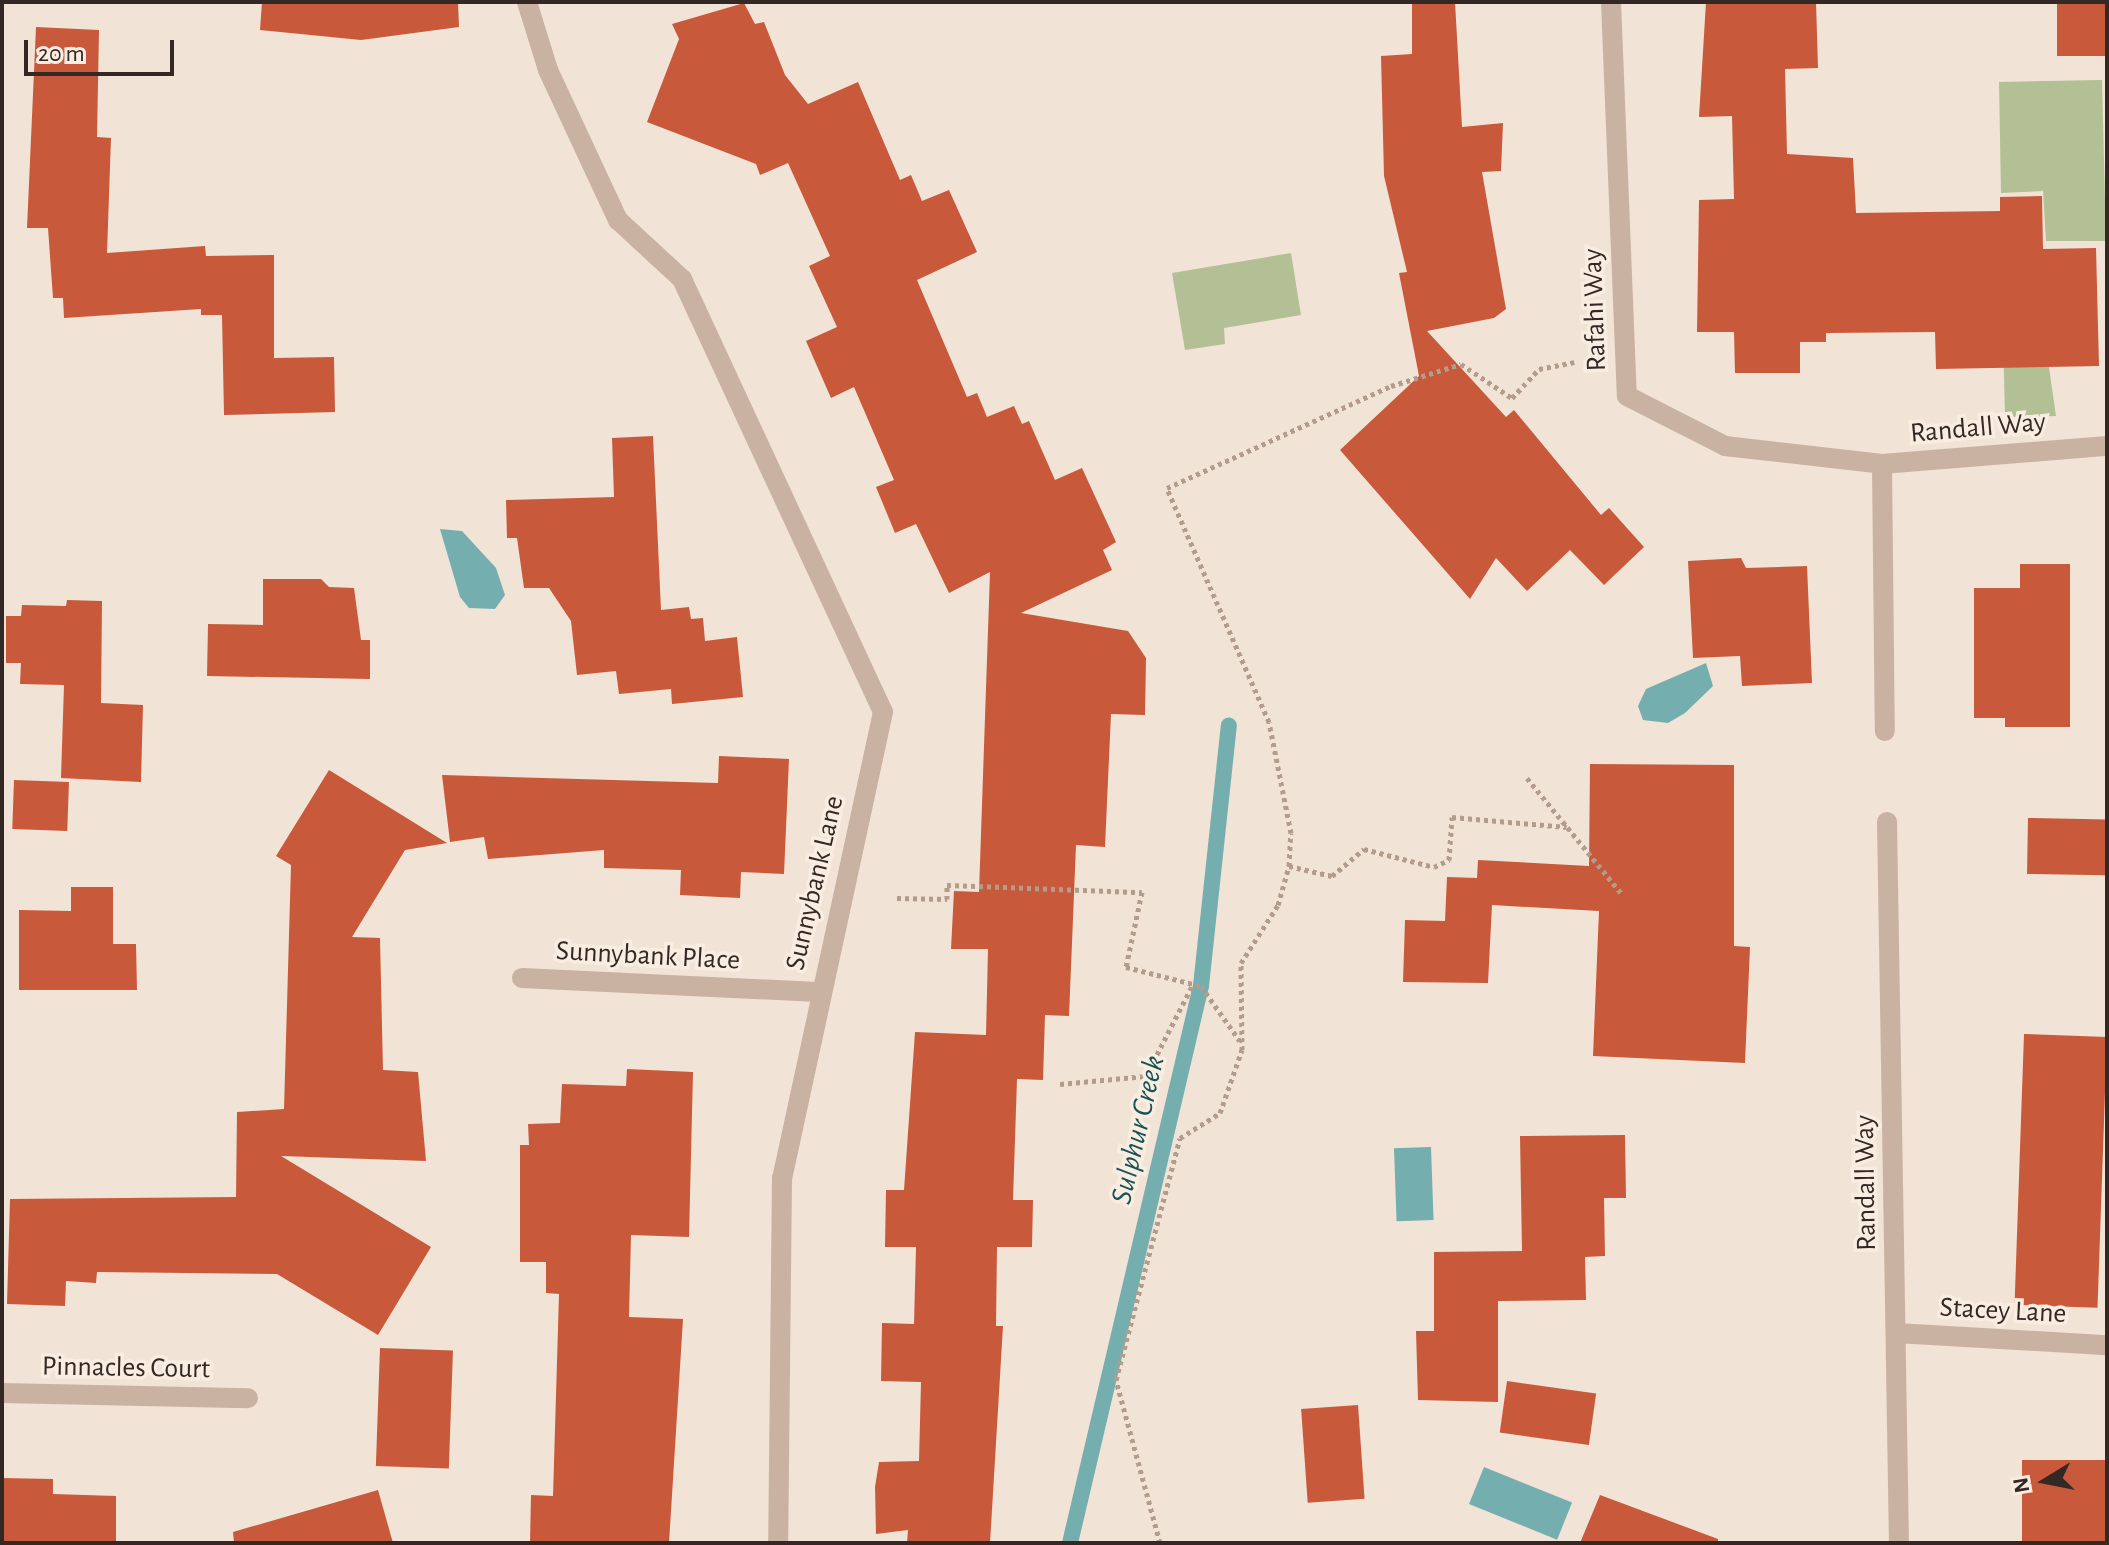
<!DOCTYPE html>
<style>
body{margin:0}
#map{position:relative;width:2109px;height:1545px;overflow:hidden;background:#f1e3d5;font-family:"Alegreya Sans",sans-serif}
div>[style]{position:absolute}
.green>*{inset:0;background:#b3c095}
.water>*{inset:0;background:#74aeae;transform-origin:0 0}
.stream>*{height:16px;margin:-8px;padding:0 8px;transform-origin:8px;border-radius:8px;background:#74aeae}
.building>*{inset:0;background:#c9593b;transform-origin:0 0}
.path>*{height:5px;margin-top:-2.5px;transform-origin:0;background:repeating-linear-gradient(90deg,#b49c8c 0 4px,transparent 0 8px)}
.service>*{height:20px;margin:-10px;padding:0 10px;transform-origin:10px;border-radius:10px;background:#c9b2a1}
.minor>*{height:20px;margin:-10px;padding:0 10px;transform-origin:10px;border-radius:10px;background:#c9b2a1}
span{translate:-50% -50%;white-space:nowrap;text-align:center;line-height:1.15;-webkit-text-stroke:7px #f9ede1;paint-order:stroke}
.street-label{font-size:28px;color:#332824}
.water-label{font-size:30px;color:#195355;font-style:italic}
.frame{position:absolute;inset:0;border:4px solid #332824;pointer-events:none}
.north{position:absolute;left:2005px;top:1441px;width:80px;height:80px;-webkit-text-stroke:6px #f9ede1;paint-order:stroke;rotate:260deg;font-size:22px;font-weight:700;line-height:32px;text-align:center;color:#332824}
.north::after{content:'';display:block;margin:auto;width:28px;height:36px;background:#332824;clip-path:polygon(50% 0,100% 100%,50% 72%,0 100%)}
.scale{position:absolute;left:24px;top:40px;width:150px;height:36px;box-sizing:border-box;border:4px solid #332824;border-top:0;padding-left:10px;font-size:24px;line-height:28px;white-space:nowrap;color:#332824;-webkit-text-stroke:6px #f9ede1;paint-order:stroke}
</style>
<div id="map">
<div class="green">
<div style="clip-path:polygon(2102px 80px,2106px 241px,2046px 241px,2043px 191px,2001px 193px,1999px 82px)"></div>
<div style="clip-path:polygon(1291px 253px,1301px 315px,1224px 328px,1225px 344px,1185px 350px,1172px 273px)"></div>
<div style="clip-path:polygon(2044px 333px,2056px 416px,2005px 417px,2003px 334px)"></div>
</div>
<div class="water">
<div style="clip-path:polygon(440px 529px,462px 531px,496px 568px,505px 595px,495px 609px,469px 608px,460px 597px)"></div>
<div style="clip-path:polygon(1706px 663px,1713px 686px,1685px 713px,1668px 723px,1643px 720px,1638px 706px,1646px 689px)"></div>
<div style="left:1431px;top:1147px;width:73px;height:37px;rotate:88deg"></div>
<div style="left:1484px;top:1467px;width:95px;height:40px;rotate:22deg"></div>
</div>
<div class="stream">
<div style="left:1070px;top:1543px;width:572px;rotate:-76.77deg"></div>
<div style="left:1201px;top:986px;width:262px;rotate:-83.9deg"></div>
</div>
<div class="building">
<div style="clip-path:polygon(262px 2px,458px 2px,459px 27px,361px 40px,260px 30px)"></div>
<div style="clip-path:polygon(1412px 2px,1455px 2px,1462px 127px,1503px 123px,1501px 171px,1482px 172px,1506px 309px,1494px 318px,1427px 331px,1506px 417px,1514px 410px,1601px 515px,1609px 508px,1644px 547px,1604px 585px,1570px 550px,1527px 591px,1496px 558px,1470px 599px,1340px 450px,1419px 376px,1399px 273px,1407px 272px,1384px 176px,1381px 56px,1412px 54px)"></div>
<div style="clip-path:polygon(1706px 2px,1816px 2px,1818px 68px,1785px 69px,1787px 154px,1853px 158px,1856px 213px,2000px 211px,2000px 197px,2042px 196px,2043px 249px,2096px 248px,2099px 366px,1936px 369px,1935px 332px,1826px 333px,1826px 342px,1800px 342px,1800px 373px,1735px 373px,1734px 332px,1697px 332px,1699px 200px,1734px 199px,1732px 116px,1699px 117px)"></div>
<div style="left:2057px;top:2px;width:50px;height:54px"></div>
<div style="clip-path:polygon(744px 3px,755px 24px,764px 22px,785px 75px,808px 104px,858px 82px,900px 180px,911px 175px,922px 201px,949px 190px,977px 252px,917px 280px,967px 397px,977px 393px,987px 417px,1014px 406px,1022px 424px,1029px 421px,1055px 480px,1082px 468px,1116px 542px,1103px 550px,1112px 570px,1021px 613px,1128px 631px,1146px 658px,1145px 715px,1111px 714px,1105px 847px,1076px 845px,1069px 1016px,1045px 1015px,1043px 1080px,1017px 1079px,1013px 1200px,1033px 1200px,1032px 1247px,997px 1247px,996px 1326px,1003px 1326px,990px 1543px,907px 1543px,908px 1530px,876px 1534px,875px 1487px,879px 1462px,919px 1461px,921px 1382px,881px 1381px,882px 1323px,914px 1324px,916px 1247px,885px 1247px,886px 1190px,904px 1190px,915px 1032px,986px 1035px,988px 949px,951px 949px,954px 891px,979px 892px,990px 572px,949px 593px,916px 524px,895px 533px,876px 487px,894px 480px,854px 387px,831px 398px,806px 341px,837px 327px,809px 266px,830px 256px,788px 163px,760px 175px,756px 164px,647px 122px,679px 39px,672px 24px)"></div>
<div style="clip-path:polygon(36px 27px,99px 30px,97px 137px,111px 138px,107px 253px,205px 246px,206px 256px,274px 255px,274px 358px,334px 357px,335px 412px,224px 415px,222px 315px,201px 315px,201px 309px,64px 318px,63px 298px,53px 298px,48px 228px,27px 228px)"></div>
<div style="clip-path:polygon(653px 436px,661px 610px,689px 607px,691px 619px,703px 618px,705px 641px,737px 637px,743px 697px,672px 704px,671px 689px,619px 694px,616px 671px,577px 675px,571px 621px,549px 588px,524px 588px,517px 538px,507px 538px,506px 500px,614px 497px,612px 438px)"></div>
<div style="clip-path:polygon(1741px 558px,1746px 568px,1807px 566px,1812px 683px,1742px 686px,1740px 656px,1693px 658px,1688px 561px)"></div>
<div style="clip-path:polygon(2020px 564px,2070px 564px,2070px 727px,2005px 727px,2005px 718px,1974px 718px,1974px 588px,2020px 588px)"></div>
<div style="clip-path:polygon(263px 579px,321px 579px,329px 587px,354px 588px,361px 640px,370px 640px,370px 679px,207px 676px,208px 624px,263px 625px)"></div>
<div style="clip-path:polygon(67px 600px,102px 601px,101px 703px,143px 705px,141px 782px,61px 778px,64px 685px,20px 684px,21px 663px,6px 663px,6px 616px,21px 616px,22px 605px,66px 606px)"></div>
<div style="clip-path:polygon(719px 756px,789px 759px,784px 874px,741px 872px,740px 898px,680px 895px,681px 870px,604px 868px,604px 850px,488px 859px,484px 837px,450px 842px,442px 775px,718px 783px)"></div>
<div style="clip-path:polygon(1590px 764px,1734px 765px,1734px 946px,1750px 947px,1745px 1063px,1593px 1056px,1599px 911px,1492px 905px,1488px 983px,1403px 982px,1405px 920px,1445px 921px,1447px 877px,1477px 878px,1478px 860px,1589px 866px)"></div>
<div style="clip-path:polygon(329px 770px,447px 843px,405px 850px,352px 937px,380px 938px,383px 1070px,418px 1072px,426px 1161px,281px 1156px,431px 1247px,378px 1335px,277px 1274px,97px 1272px,96px 1283px,66px 1281px,65px 1306px,7px 1304px,10px 1199px,236px 1197px,237px 1112px,284px 1109px,291px 865px,276px 856px)"></div>
<div style="left:14px;top:780px;width:55px;height:49px;rotate:2deg"></div>
<div style="left:2028px;top:818px;width:79px;height:56px;rotate:1deg"></div>
<div style="clip-path:polygon(71px 887px,113px 887px,113px 944px,136px 944px,137px 990px,19px 990px,19px 910px,71px 911px)"></div>
<div style="left:2024px;top:1034px;width:83px;height:271px;rotate:2deg"></div>
<div style="clip-path:polygon(627px 1069px,693px 1072px,689px 1237px,631px 1235px,629px 1317px,683px 1319px,669px 1543px,530px 1543px,531px 1495px,553px 1496px,559px 1294px,546px 1293px,546px 1262px,520px 1262px,520px 1145px,529px 1145px,528px 1124px,560px 1123px,562px 1084px,626px 1086px)"></div>
<div style="clip-path:polygon(1625px 1135px,1626px 1198px,1604px 1198px,1605px 1256px,1585px 1257px,1586px 1300px,1498px 1301px,1498px 1402px,1418px 1400px,1416px 1331px,1434px 1331px,1434px 1252px,1522px 1251px,1520px 1136px)"></div>
<div style="left:380px;top:1348px;width:73px;height:118px;rotate:2deg"></div>
<div style="left:1507px;top:1381px;width:90px;height:52px;rotate:8deg"></div>
<div style="left:1358px;top:1405px;width:94px;height:57px;rotate:86deg"></div>
<div style="left:2022px;top:1460px;width:85px;height:83px"></div>
<div style="clip-path:polygon(2px 1478px,53px 1479px,53px 1494px,116px 1496px,116px 1543px,2px 1543px)"></div>
<div style="clip-path:polygon(378px 1490px,393px 1543px,234px 1543px,233px 1532px)"></div>
<div style="clip-path:polygon(1600px 1495px,1718px 1539px,1718px 1543px,1580px 1543px)"></div>
</div>
<div class="path">
<div style="left:1527px;top:778px;width:150px;rotate:50.7deg"></div>
<div style="left:1289px;top:866px;width:33px;rotate:-87deg"></div>
<div style="left:1291px;top:833px;width:113px;rotate:-101.2deg"></div>
<div style="left:1269px;top:722px;width:255px;rotate:-113.6deg"></div>
<div style="left:1167px;top:488px;width:246px;rotate:-24.5deg"></div>
<div style="left:1391px;top:386px;width:73px;rotate:-17.4deg"></div>
<div style="left:1461px;top:364px;width:61px;rotate:33.7deg"></div>
<div style="left:1512px;top:398px;width:40px;rotate:-47deg"></div>
<div style="left:1539px;top:369px;width:36px;rotate:-11deg"></div>
<div style="left:897px;top:898px;width:50px;rotate:1.1deg"></div>
<div style="left:947px;top:899px;width:14px;rotate:-90deg"></div>
<div style="left:947px;top:885px;width:195px;rotate:2.1deg"></div>
<div style="left:1142px;top:892px;width:77px;rotate:102deg"></div>
<div style="left:1126px;top:967px;width:77px;rotate:14.2deg"></div>
<div style="left:1201px;top:986px;width:67px;rotate:54.7deg"></div>
<div style="left:1060px;top:1084px;width:86px;rotate:-5.3deg"></div>
<div style="left:1146px;top:1076px;width:103px;rotate:-62.9deg"></div>
<div style="left:1160px;top:1543px;width:169px;rotate:-105.1deg"></div>
<div style="left:1116px;top:1380px;width:250px;rotate:-75.2deg"></div>
<div style="left:1180px;top:1138px;width:47px;rotate:-32deg"></div>
<div style="left:1220px;top:1113px;width:67px;rotate:-70.8deg"></div>
<div style="left:1242px;top:1050px;width:87px;rotate:-90.7deg"></div>
<div style="left:1241px;top:963px;width:69px;rotate:-57.5deg"></div>
<div style="left:1278px;top:905px;width:41px;rotate:-74.2deg"></div>
<div style="left:1289px;top:866px;width:44px;rotate:13.1deg"></div>
<div style="left:1332px;top:876px;width:42px;rotate:-40.2deg"></div>
<div style="left:1364px;top:849px;width:72px;rotate:14.4deg"></div>
<div style="left:1434px;top:867px;width:17px;rotate:-25deg"></div>
<div style="left:1449px;top:860px;width:43px;rotate:-86deg"></div>
<div style="left:1452px;top:817px;width:115px;rotate:5deg"></div>
</div>
<div class="service">
<div style="left:527px;top:2px;width:71px;rotate:72.8deg"></div>
<div style="left:548px;top:70px;width:166px;rotate:65deg"></div>
<div style="left:618px;top:220px;width:87px;rotate:42.7deg"></div>
</div>
<div class="minor">
<div style="left:1611px;top:2px;width:394px;rotate:87.7deg"></div>
<div style="left:1627px;top:396px;width:110px;rotate:27deg"></div>
<div style="left:1725px;top:446px;width:158px;rotate:6.5deg"></div>
<div style="left:1882px;top:464px;width:226px;rotate:-4.6deg"></div>
<div style="left:682px;top:279px;width:477px;rotate:65.1deg"></div>
<div style="left:883px;top:712px;width:477px;rotate:102.2deg"></div>
<div style="left:782px;top:1178px;width:365px;rotate:90.6deg"></div>
<div style="left:1882px;top:464px;width:267px;rotate:89.4deg"></div>
<div style="left:1887px;top:822px;width:721px;rotate:89.05deg"></div>
<div style="left:522px;top:978px;width:297px;rotate:2.7deg"></div>
<div style="left:1896px;top:1333px;width:211px;rotate:3.3deg"></div>
<div style="left:2px;top:1393px;width:246px;rotate:1.2deg"></div>
</div>
<div class="street-label">
<span style="left:1595px;top:310px;rotate:-92deg">Rafahi Way</span>
<span style="left:1978px;top:428px;rotate:-5deg">Randall Way</span>
<span style="left:815px;top:883px;rotate:-77deg">Sunnybank Lane</span>
<span style="left:648px;top:956px;rotate:3deg">Sunnybank Place</span>
<span style="left:1866px;top:1183px;rotate:-91deg">Randall Way</span>
<span style="left:2003px;top:1311px;rotate:3deg">Stacey Lane</span>
<span style="left:126px;top:1368px;rotate:1deg">Pinnacles Court</span>
</div>
<div class="water-label">
<span style="left:1138px;top:1130px;rotate:-77deg">Sulphur Creek</span>
</div>
<div class="frame"></div>
<div class="north">N</div>
<div class="scale">20 m</div>
</div>
